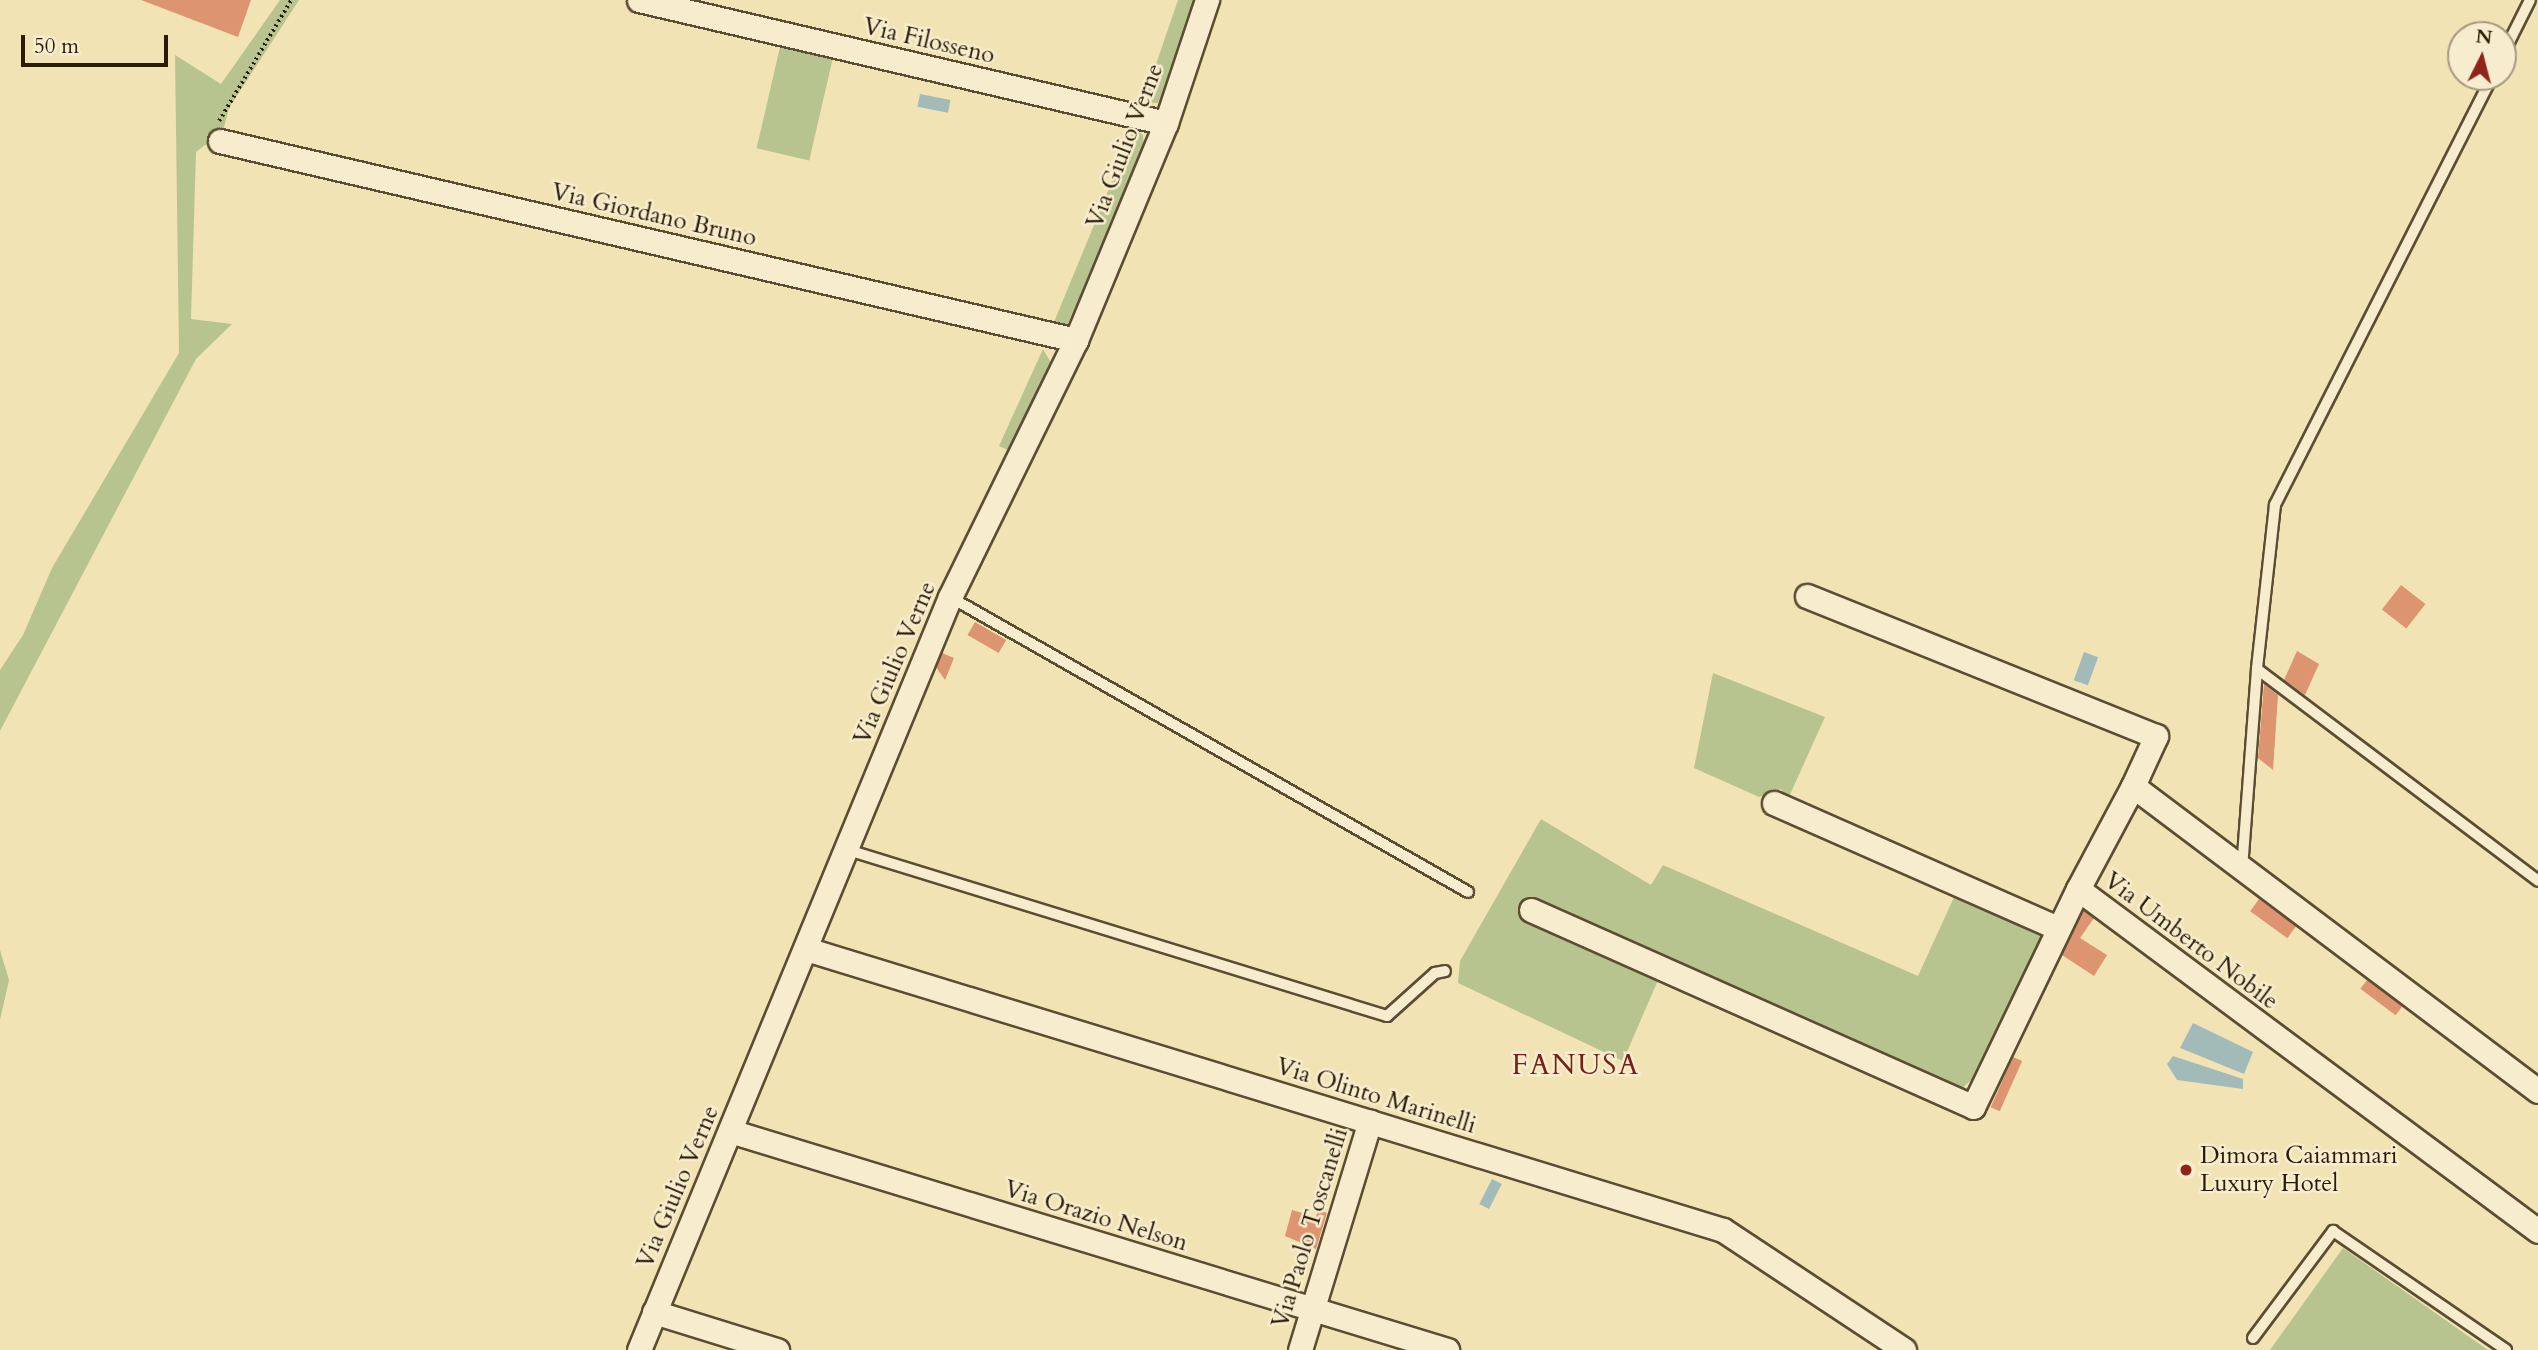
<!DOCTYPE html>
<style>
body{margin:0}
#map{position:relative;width:2538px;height:1350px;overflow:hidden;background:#f2e3b4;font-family:Cardo,serif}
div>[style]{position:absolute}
.green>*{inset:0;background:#b8c48f;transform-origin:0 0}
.water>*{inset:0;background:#a2bbb9;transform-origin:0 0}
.building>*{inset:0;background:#dd9471;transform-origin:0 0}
.path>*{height:3.5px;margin-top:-1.75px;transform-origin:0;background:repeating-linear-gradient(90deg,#291b07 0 2px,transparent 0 5.5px)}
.roads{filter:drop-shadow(2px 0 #5b4d32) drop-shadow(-2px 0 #5b4d32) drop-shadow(0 2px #5b4d32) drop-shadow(0 -2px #5b4d32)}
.service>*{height:10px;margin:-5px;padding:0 5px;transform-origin:5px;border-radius:5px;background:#f7edce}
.minor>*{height:23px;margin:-11.5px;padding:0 11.5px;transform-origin:11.5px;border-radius:11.5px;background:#f7edce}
.dots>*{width:19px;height:19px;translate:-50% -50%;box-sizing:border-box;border:4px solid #f7edce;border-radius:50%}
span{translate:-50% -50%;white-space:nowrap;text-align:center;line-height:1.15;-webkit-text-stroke:5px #f7edce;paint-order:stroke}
.street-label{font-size:24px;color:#291b07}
.poi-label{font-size:24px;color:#291b07}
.left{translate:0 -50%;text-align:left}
.quarter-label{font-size:28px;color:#7a1f14;letter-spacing:2px}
.north{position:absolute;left:2447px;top:21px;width:70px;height:70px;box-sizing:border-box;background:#f7edce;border:2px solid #a5997e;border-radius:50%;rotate:6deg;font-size:19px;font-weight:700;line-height:28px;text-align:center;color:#291b07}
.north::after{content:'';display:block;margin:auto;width:24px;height:32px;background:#8f2418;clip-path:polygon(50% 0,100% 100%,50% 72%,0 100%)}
.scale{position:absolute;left:21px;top:35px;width:147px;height:32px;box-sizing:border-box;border:4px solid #291b07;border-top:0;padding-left:9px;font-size:21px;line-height:24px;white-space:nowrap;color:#291b07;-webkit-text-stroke:5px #f7edce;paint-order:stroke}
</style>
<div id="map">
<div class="green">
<div style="clip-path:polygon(280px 0,299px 0,229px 108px,223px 131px,196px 152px,191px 319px,232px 324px,196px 359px,0 731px,0 670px,23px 635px,52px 568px,179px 353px,175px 55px,221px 84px)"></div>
<div style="clip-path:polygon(1178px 0,1196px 0,1172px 74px,1158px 103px,1143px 102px)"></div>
<div style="left:780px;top:47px;width:54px;height:104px;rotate:13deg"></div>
<div style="clip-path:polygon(1134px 128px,1143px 135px,1144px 149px,1108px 237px,1067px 325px,1054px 322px)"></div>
<div style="clip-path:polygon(1043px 349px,1053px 366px,1012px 452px,999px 446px)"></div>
<div style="clip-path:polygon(1713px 673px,1825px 717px,1788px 799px,1781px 789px,1759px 797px,1694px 768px)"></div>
<div style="clip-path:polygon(1541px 819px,1651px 885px,1663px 865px,1918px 976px,1955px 895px,2048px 934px,1980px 1072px,1959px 1091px,1659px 978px,1623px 1061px,1458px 983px,1460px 961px)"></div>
<div style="clip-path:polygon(0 950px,9px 980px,0 1020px)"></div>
<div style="clip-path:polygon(2343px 1248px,2488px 1350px,2270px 1350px)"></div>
</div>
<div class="water">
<div style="left:920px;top:94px;width:31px;height:13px;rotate:11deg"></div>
<div style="left:2084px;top:652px;width:15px;height:30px;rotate:20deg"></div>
<div style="clip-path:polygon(2193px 1023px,2253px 1052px,2244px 1074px,2180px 1048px)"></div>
<div style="clip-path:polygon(2173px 1056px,2243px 1079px,2243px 1089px,2177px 1080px,2167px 1064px)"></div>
<div style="left:1492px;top:1179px;width:11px;height:28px;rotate:27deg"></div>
</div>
<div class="building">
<div style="clip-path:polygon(141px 0,251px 0,238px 37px)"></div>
<div style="left:2401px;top:585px;width:31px;height:31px;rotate:38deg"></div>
<div style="left:975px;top:622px;width:36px;height:15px;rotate:30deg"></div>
<div style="clip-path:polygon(2297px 651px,2319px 664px,2305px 695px,2284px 680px)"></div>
<div style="clip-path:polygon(942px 653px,954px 658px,945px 680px,936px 667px)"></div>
<div style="clip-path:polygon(2264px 684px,2278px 695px,2273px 770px,2258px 758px)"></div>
<div style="left:2259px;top:899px;width:46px;height:15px;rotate:36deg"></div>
<div style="clip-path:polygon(2083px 910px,2094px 918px,2080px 938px,2107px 955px,2094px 976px,2062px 955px)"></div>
<div style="left:2367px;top:980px;width:44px;height:11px;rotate:37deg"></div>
<div style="left:2013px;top:1057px;width:10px;height:55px;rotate:24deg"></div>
<div style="clip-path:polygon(1292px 1210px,1316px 1217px,1318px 1210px,1327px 1213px,1316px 1249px,1285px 1236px)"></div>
</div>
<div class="path">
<div style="left:219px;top:121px;width:141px;rotate:-59.2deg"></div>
</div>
<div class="roads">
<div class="service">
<div style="left:2503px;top:54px;width:60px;rotate:-63.4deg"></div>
<div style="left:2492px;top:77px;width:480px;rotate:116.9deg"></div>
<div style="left:2275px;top:505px;width:165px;rotate:96.3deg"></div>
<div style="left:2257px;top:669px;width:352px;rotate:37deg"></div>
<div style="left:950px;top:597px;width:596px;rotate:29.66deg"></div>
<div style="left:848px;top:850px;width:564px;rotate:17.12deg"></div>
<div style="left:1387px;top:1016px;width:64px;rotate:-41.9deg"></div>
<div style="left:1435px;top:973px;width:10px;rotate:-11deg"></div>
<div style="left:2242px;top:869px;width:201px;rotate:-85.7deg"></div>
<div style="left:2253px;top:1338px;width:134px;rotate:-53.2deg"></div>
<div style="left:2333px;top:1231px;width:210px;rotate:34.5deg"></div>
</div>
<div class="minor">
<div style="left:639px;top:0;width:541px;rotate:13.14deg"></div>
<div style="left:220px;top:141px;width:879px;rotate:13.09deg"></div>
<div style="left:1807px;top:596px;width:376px;rotate:21.9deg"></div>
<div style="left:2156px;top:736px;width:55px;rotate:114.7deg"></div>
<div style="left:1774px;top:803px;width:309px;rotate:23.8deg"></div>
<div style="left:1531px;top:910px;width:484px;rotate:24deg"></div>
<div style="left:1973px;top:1107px;width:242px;rotate:-64.3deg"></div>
<div style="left:806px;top:949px;width:959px;rotate:17.04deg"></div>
<div style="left:1723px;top:1230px;width:217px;rotate:33.5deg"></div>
<div style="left:2538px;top:1091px;width:507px;rotate:-143.02deg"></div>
<div style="left:2133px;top:786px;width:117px;rotate:118.1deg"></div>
<div style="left:2078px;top:889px;width:573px;rotate:36.63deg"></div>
<div style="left:730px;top:1131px;width:750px;rotate:16.98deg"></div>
<div style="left:654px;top:1312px;width:129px;rotate:17.2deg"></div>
<div style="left:639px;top:1350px;width:815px;rotate:-67.56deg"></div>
<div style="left:950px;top:597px;width:286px;rotate:-63.9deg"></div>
<div style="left:1076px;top:340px;width:235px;rotate:-67.5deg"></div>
<div style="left:1166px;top:123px;width:130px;rotate:-71.6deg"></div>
<div style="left:1300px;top:1350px;width:239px;rotate:-73deg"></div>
</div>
</div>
<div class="dots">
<div style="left:2186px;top:1170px;background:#8f2418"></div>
</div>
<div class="street-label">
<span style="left:929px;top:41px;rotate:13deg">Via Filosseno</span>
<span style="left:1125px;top:146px;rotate:-69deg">Via Giulio Verne</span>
<span style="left:654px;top:215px;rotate:13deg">Via Giordano Bruno</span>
<span style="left:895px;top:663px;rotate:-67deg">Via Giulio Verne</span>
<span style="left:2191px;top:941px;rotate:37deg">Via Umberto Nobile</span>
<span style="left:1376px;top:1096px;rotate:17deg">Via Olinto Marinelli</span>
<span style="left:678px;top:1187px;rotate:-67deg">Via Giulio Verne</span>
<span style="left:1096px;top:1216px;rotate:17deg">Via Orazio Nelson</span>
<span style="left:1310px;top:1228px;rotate:-73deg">Via Paolo Toscanelli</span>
</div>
<div class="poi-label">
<span class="left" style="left:2200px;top:1170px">Dimora Caiammari<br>Luxury Hotel</span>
</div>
<div class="quarter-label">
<span style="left:1576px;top:1065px">FANUSA</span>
</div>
<div class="north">N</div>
<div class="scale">50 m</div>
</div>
